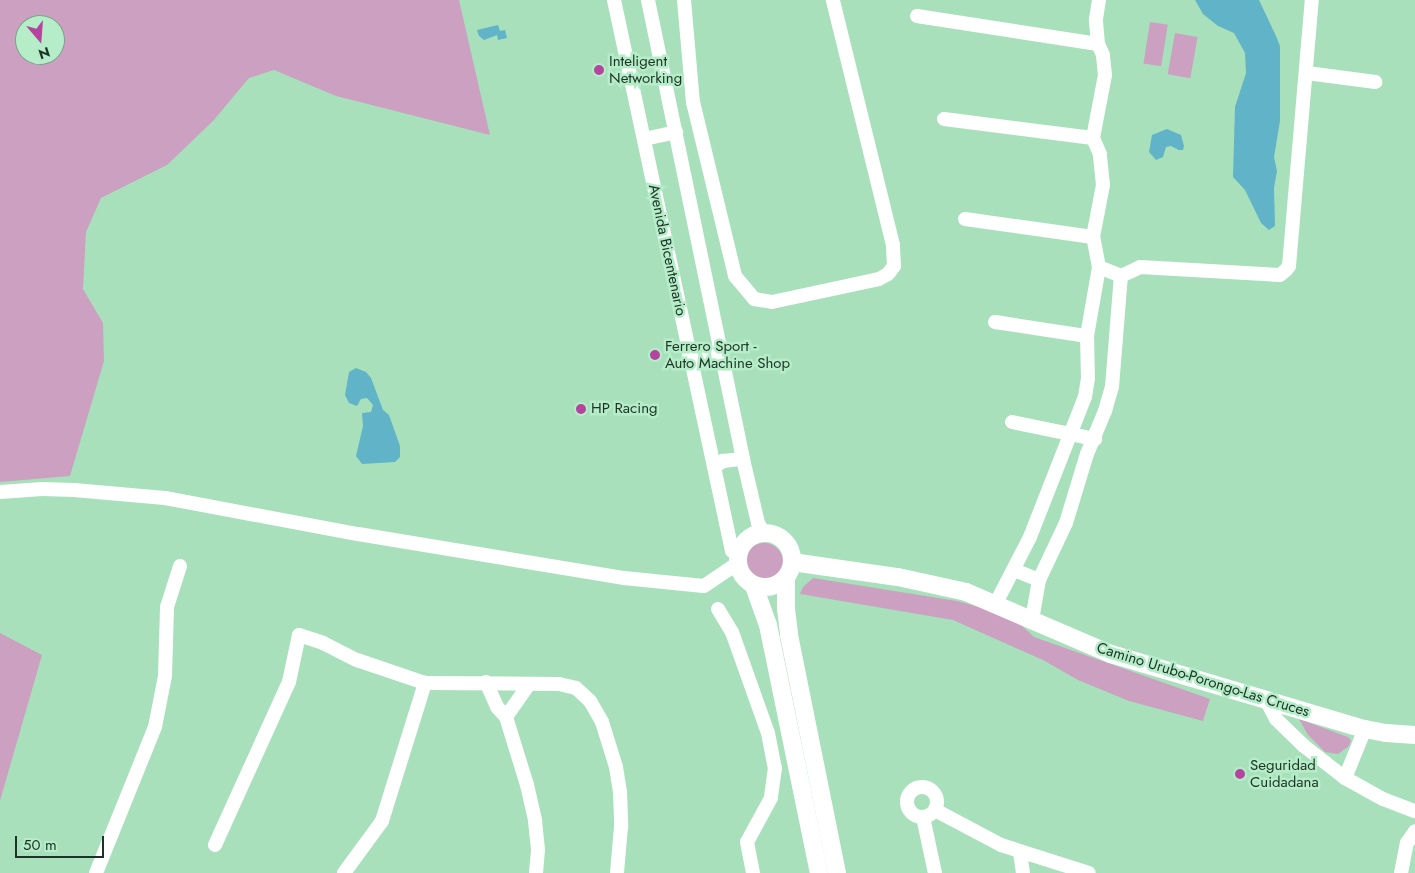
<!DOCTYPE html>
<style>
body{margin:0}
#map{position:relative;width:1415px;height:873px;overflow:hidden;background:#a8e0bc;font-family:Jost,sans-serif}
div>[style]{position:absolute}
.green>*{inset:0;background:#cca0c0;transform-origin:0 0}
.round{border-radius:50%}
.water>*{inset:0;background:#61b3c7}
.minor>*{height:14px;margin:-7px;padding:0 7px;transform-origin:7px;border-radius:7px;background:#fff}
.minor>.ring{margin:-7px;padding:0;box-sizing:content-box;background:none;border:14px solid #fff;border-radius:50%}
.major>*{height:18px;margin:-9px;padding:0 9px;transform-origin:9px;border-radius:9px;background:#fff}
.major>.ring{margin:-9px;padding:0;box-sizing:content-box;background:none;border:18px solid #fff;border-radius:50%}
.dots>*{width:14px;height:14px;translate:-50% -50%;box-sizing:border-box;border:2px solid #b5edc9;border-radius:50%}
span{translate:-50% -50%;white-space:nowrap;text-align:center;line-height:1.15;-webkit-text-stroke:5px #b5edc9;paint-order:stroke}
.poi-label{font-size:15px;color:#1d3325}
.left{translate:0 -50%;text-align:left}
.street-label{font-size:15px;color:#1d3325}
.north{position:absolute;left:15px;top:15px;width:50px;height:50px;box-sizing:border-box;background:#b5edc9;border:1px solid #78a387;border-radius:50%;rotate:162deg;font-size:14px;font-weight:700;line-height:20px;text-align:center;color:#1d3325}
.north::after{content:'';display:block;margin:auto;width:18px;height:22px;background:#b5449f;clip-path:polygon(50% 0,100% 100%,50% 72%,0 100%)}
.scale{position:absolute;left:15px;top:836px;width:89px;height:22px;box-sizing:border-box;border:2px solid #1d3325;border-top:0;padding-left:6px;font-size:15px;line-height:18px;white-space:nowrap;color:#1d3325;-webkit-text-stroke:4px #b5edc9;paint-order:stroke}
</style>
<div id="map">
<div class="green">
<div style="clip-path:polygon(evenodd,0 0,459px 0,490px 135px,336px 96px,274px 70px,249px 78px,213px 121px,167px 165px,101px 198px,86px 232px,83px 289px,103px 323px,104px 361px,70px 476px,0 482px,0 0,25px 25px,55px 25px,55px 55px,25px 55px,25px 25px)"></div>
<div style="left:1150px;top:22px;width:18px;height:42px;rotate:9deg"></div>
<div style="left:1175px;top:33px;width:23px;height:42px;rotate:10deg"></div>
<div class="round" style="left:745px;top:543px;width:38px;height:38px"></div>
<div style="clip-path:polygon(813px 578px,957px 601px,979px 607px,1010px 619px,1022px 626px,1034px 637px,1210px 699px,1203px 721px,1129px 701px,1078px 680px,1043px 660px,953px 620px,800px 594px,803px 587px)"></div>
<div style="clip-path:polygon(0 633px,42px 655px,0 801px)"></div>
<div style="clip-path:polygon(1299px 719px,1348px 737px,1351px 740px,1349px 746px,1338px 754px,1325px 752px,1308px 735px)"></div>
</div>
<div class="water">
<div style="clip-path:polygon(1195px 0,1259px 0,1276px 36px,1280px 46px,1280px 121px,1274px 157px,1277px 171px,1274px 188px,1275px 226px,1269px 230px,1261px 223px,1245px 190px,1233px 177px,1235px 107px,1246px 73px,1245px 53px,1234px 33px,1218px 26px,1203px 14px)"></div>
<div style="clip-path:polygon(498px 25px,500px 31px,505px 30px,507px 38px,498px 40px,497px 35px,484px 40px,479px 36px,477px 30px)"></div>
<div style="clip-path:polygon(1167px 129px,1181px 135px,1184px 146px,1183px 150px,1179px 150px,1171px 146px,1166px 147px,1163px 157px,1156px 160px,1149px 152px,1152px 135px)"></div>
<div style="clip-path:polygon(356px 368px,366px 372px,371px 378px,383px 410px,389px 415px,400px 446px,400px 457px,395px 462px,362px 464px,356px 456px,363px 426px,362px 413px,371px 412px,373px 405px,367px 398px,361px 399px,357px 406px,349px 403px,345px 395px,349px 372px)"></div>
</div>
<div class="minor">
<div style="left:614px;top:0;width:563px;rotate:77.91deg"></div>
<div style="left:732px;top:551px;width:7px;rotate:34deg"></div>
<div style="left:648px;top:0;width:469px;rotate:78.3deg"></div>
<div style="left:743px;top:459px;width:66px;rotate:76.8deg"></div>
<div style="left:758px;top:523px;width:12px;rotate:59deg"></div>
<div style="left:684px;top:0;width:102px;rotate:85deg"></div>
<div style="left:693px;top:102px;width:179px;rotate:76.4deg"></div>
<div style="left:735px;top:276px;width:30px;rotate:50deg"></div>
<div style="left:754px;top:299px;width:18px;rotate:9deg"></div>
<div style="left:772px;top:302px;width:109px;rotate:-12.1deg"></div>
<div style="left:879px;top:279px;width:10px;rotate:-29deg"></div>
<div style="left:888px;top:274px;width:10px;rotate:-53deg"></div>
<div style="left:894px;top:266px;width:21px;rotate:-93deg"></div>
<div style="left:893px;top:245px;width:252px;rotate:-103.8deg"></div>
<div style="left:917px;top:16px;width:183px;rotate:8.8deg"></div>
<div style="left:1307px;top:73px;width:69px;rotate:7.5deg"></div>
<div style="left:944px;top:119px;width:150px;rotate:7.3deg"></div>
<div style="left:644px;top:139px;width:33px;rotate:-12deg"></div>
<div style="left:965px;top:219px;width:129px;rotate:8deg"></div>
<div style="left:1099px;top:267px;width:24px;rotate:22deg"></div>
<div style="left:1121px;top:276px;width:21px;rotate:-25deg"></div>
<div style="left:1140px;top:267px;width:140px;rotate:3.3deg"></div>
<div style="left:1280px;top:275px;width:8px;rotate:-40deg"></div>
<div style="left:1286px;top:270px;width:5px;rotate:-53deg"></div>
<div style="left:1289px;top:266px;width:267px;rotate:-85.1deg"></div>
<div style="left:995px;top:322px;width:93px;rotate:8.7deg"></div>
<div style="left:689px;top:356px;width:31px;rotate:-11deg"></div>
<div style="left:1012px;top:422px;width:85px;rotate:11.6deg"></div>
<div style="left:714px;top:467px;width:11px;rotate:-34deg"></div>
<div style="left:723px;top:461px;width:20px;rotate:-6deg"></div>
<div style="left:0;top:492px;width:42px;rotate:-4.1deg"></div>
<div style="left:42px;top:489px;width:32px;rotate:2deg"></div>
<div style="left:74px;top:490px;width:91px;rotate:5deg"></div>
<div style="left:165px;top:498px;width:196px;rotate:10.6deg"></div>
<div style="left:358px;top:534px;width:270px;rotate:9.4deg"></div>
<div style="left:624px;top:578px;width:80px;rotate:5.7deg"></div>
<div style="left:704px;top:586px;width:40px;rotate:-34deg"></div>
<div style="left:1014px;top:570px;width:27px;rotate:22deg"></div>
<div style="left:996px;top:603px;width:74px;rotate:-62.7deg"></div>
<div style="left:1030px;top:537px;width:150px;rotate:-68.6deg"></div>
<div style="left:1085px;top:397px;width:18px;rotate:-81deg"></div>
<div style="left:1088px;top:379px;width:43px;rotate:-91.3deg"></div>
<div style="left:1087px;top:336px;width:70px;rotate:-80.1deg"></div>
<div style="left:1099px;top:267px;width:31px;rotate:-101deg"></div>
<div style="left:1093px;top:237px;width:53px;rotate:-79.1deg"></div>
<div style="left:1103px;top:185px;width:31px;rotate:-96deg"></div>
<div style="left:1100px;top:154px;width:17px;rotate:-114deg"></div>
<div style="left:1093px;top:138px;width:64px;rotate:-79.2deg"></div>
<div style="left:1105px;top:75px;width:20px;rotate:-96deg"></div>
<div style="left:1103px;top:55px;width:12px;rotate:-114deg"></div>
<div style="left:1098px;top:44px;width:25px;rotate:-95deg"></div>
<div style="left:1096px;top:19px;width:19px;rotate:-81deg"></div>
<div style="left:718px;top:609px;width:27px;rotate:59deg"></div>
<div style="left:732px;top:632px;width:107px;rotate:70.4deg"></div>
<div style="left:768px;top:733px;width:36px;rotate:79deg"></div>
<div style="left:775px;top:768px;width:30px;rotate:98deg"></div>
<div style="left:771px;top:798px;width:50px;rotate:118.6deg"></div>
<div style="left:747px;top:842px;width:32px;rotate:79deg"></div>
<div style="left:1032px;top:620px;width:41px;rotate:-80.1deg"></div>
<div style="left:1039px;top:580px;width:63px;rotate:-64.7deg"></div>
<div style="left:1066px;top:523px;width:72px;rotate:-73.1deg"></div>
<div style="left:1087px;top:454px;width:47px;rotate:-67.3deg"></div>
<div style="left:1105px;top:411px;width:25px;rotate:-74deg"></div>
<div style="left:1112px;top:387px;width:111px;rotate:-85.4deg"></div>
<div style="left:486px;top:682px;width:27px;rotate:66deg"></div>
<div style="left:497px;top:707px;width:13px;rotate:48deg"></div>
<div style="left:506px;top:717px;width:71px;rotate:72.8deg"></div>
<div style="left:527px;top:785px;width:37px;rotate:77deg"></div>
<div style="left:535px;top:821px;width:29px;rotate:84deg"></div>
<div style="left:538px;top:850px;width:23px;rotate:95deg"></div>
<div style="left:1266px;top:700px;width:21px;rotate:62deg"></div>
<div style="left:1276px;top:719px;width:39px;rotate:44deg"></div>
<div style="left:1304px;top:746px;width:52px;rotate:38deg"></div>
<div style="left:1345px;top:778px;width:43px;rotate:28.9deg"></div>
<div style="left:1383px;top:799px;width:34px;rotate:21deg"></div>
<div style="left:506px;top:717px;width:40px;rotate:-55.1deg"></div>
<div style="left:1345px;top:778px;width:53px;rotate:-67.8deg"></div>
<div class="ring" style="left:907px;top:787px;width:16px;height:16px"></div>
<div style="left:935px;top:810px;width:75px;rotate:27.9deg"></div>
<div style="left:1001px;top:845px;width:92px;rotate:17.7deg"></div>
<div style="left:923px;top:817px;width:57px;rotate:77.9deg"></div>
<div style="left:215px;top:845px;width:179px;rotate:-65.6deg"></div>
<div style="left:289px;top:682px;width:48px;rotate:-78deg"></div>
<div style="left:299px;top:635px;width:25px;rotate:18deg"></div>
<div style="left:323px;top:643px;width:38px;rotate:27deg"></div>
<div style="left:357px;top:660px;width:72px;rotate:18.7deg"></div>
<div style="left:425px;top:683px;width:134px;rotate:0.4deg"></div>
<div style="left:559px;top:684px;width:17px;rotate:13deg"></div>
<div style="left:576px;top:688px;width:19px;rotate:43deg"></div>
<div style="left:590px;top:701px;width:24px;rotate:60deg"></div>
<div style="left:602px;top:722px;width:47px;rotate:72.7deg"></div>
<div style="left:616px;top:767px;width:24px;rotate:81deg"></div>
<div style="left:620px;top:791px;width:36px;rotate:88deg"></div>
<div style="left:621px;top:827px;width:46px;rotate:95deg"></div>
<div style="left:1020px;top:852px;width:21px;rotate:82deg"></div>
<div style="left:96px;top:873px;width:157px;rotate:-68deg"></div>
<div style="left:155px;top:727px;width:52px;rotate:-78.9deg"></div>
<div style="left:165px;top:676px;width:69px;rotate:-88.3deg"></div>
<div style="left:167px;top:607px;width:43px;rotate:-72.4deg"></div>
<div style="left:344px;top:873px;width:64px;rotate:-53.8deg"></div>
<div style="left:382px;top:821px;width:145px;rotate:-72.7deg"></div>
<div style="left:1401px;top:873px;width:31px;rotate:-79deg"></div>
<div style="left:1407px;top:843px;width:14px;rotate:-56deg"></div>
</div>
<div class="major">
<div class="ring" style="left:738px;top:533px;width:36px;height:36px"></div>
<div style="left:792px;top:562px;width:107px;rotate:8.1deg"></div>
<div style="left:898px;top:577px;width:70px;rotate:12.4deg"></div>
<div style="left:966px;top:592px;width:158px;rotate:23.2deg"></div>
<div style="left:1111px;top:654px;width:265px;rotate:16.5deg"></div>
<div style="left:1365px;top:729px;width:21px;rotate:11deg"></div>
<div style="left:1386px;top:733px;width:29px;rotate:4deg"></div>
<div style="left:786px;top:578px;width:31px;rotate:90deg"></div>
<div style="left:786px;top:609px;width:26px;rotate:83deg"></div>
<div style="left:789px;top:635px;width:243px;rotate:78.6deg"></div>
<div style="left:754px;top:586px;width:41px;rotate:70.3deg"></div>
<div style="left:768px;top:625px;width:253px;rotate:78.4deg"></div>
</div>
<div class="dots">
<div style="left:599px;top:70px;background:#b5449f"></div>
<div style="left:655px;top:355px;background:#b5449f"></div>
<div style="left:581px;top:409px;background:#b5449f"></div>
<div style="left:1240px;top:774px;background:#b5449f"></div>
</div>
<div class="poi-label">
<span class="left" style="left:609px;top:70px">Inteligent<br>Networking</span>
<span class="left" style="left:665px;top:355px">Ferrero Sport -<br>Auto Machine Shop</span>
<span class="left" style="left:591px;top:409px">HP Racing</span>
<span class="left" style="left:1250px;top:774px">Seguridad<br>Cuidadana</span>
</div>
<div class="street-label">
<span style="left:667px;top:250px;rotate:78deg">Avenida Bicentenario</span>
<span style="left:1203px;top:680px;rotate:17deg">Camino Urubo-Porongo-Las Cruces</span>
</div>
<div class="north">N</div>
<div class="scale">50 m</div>
</div>
